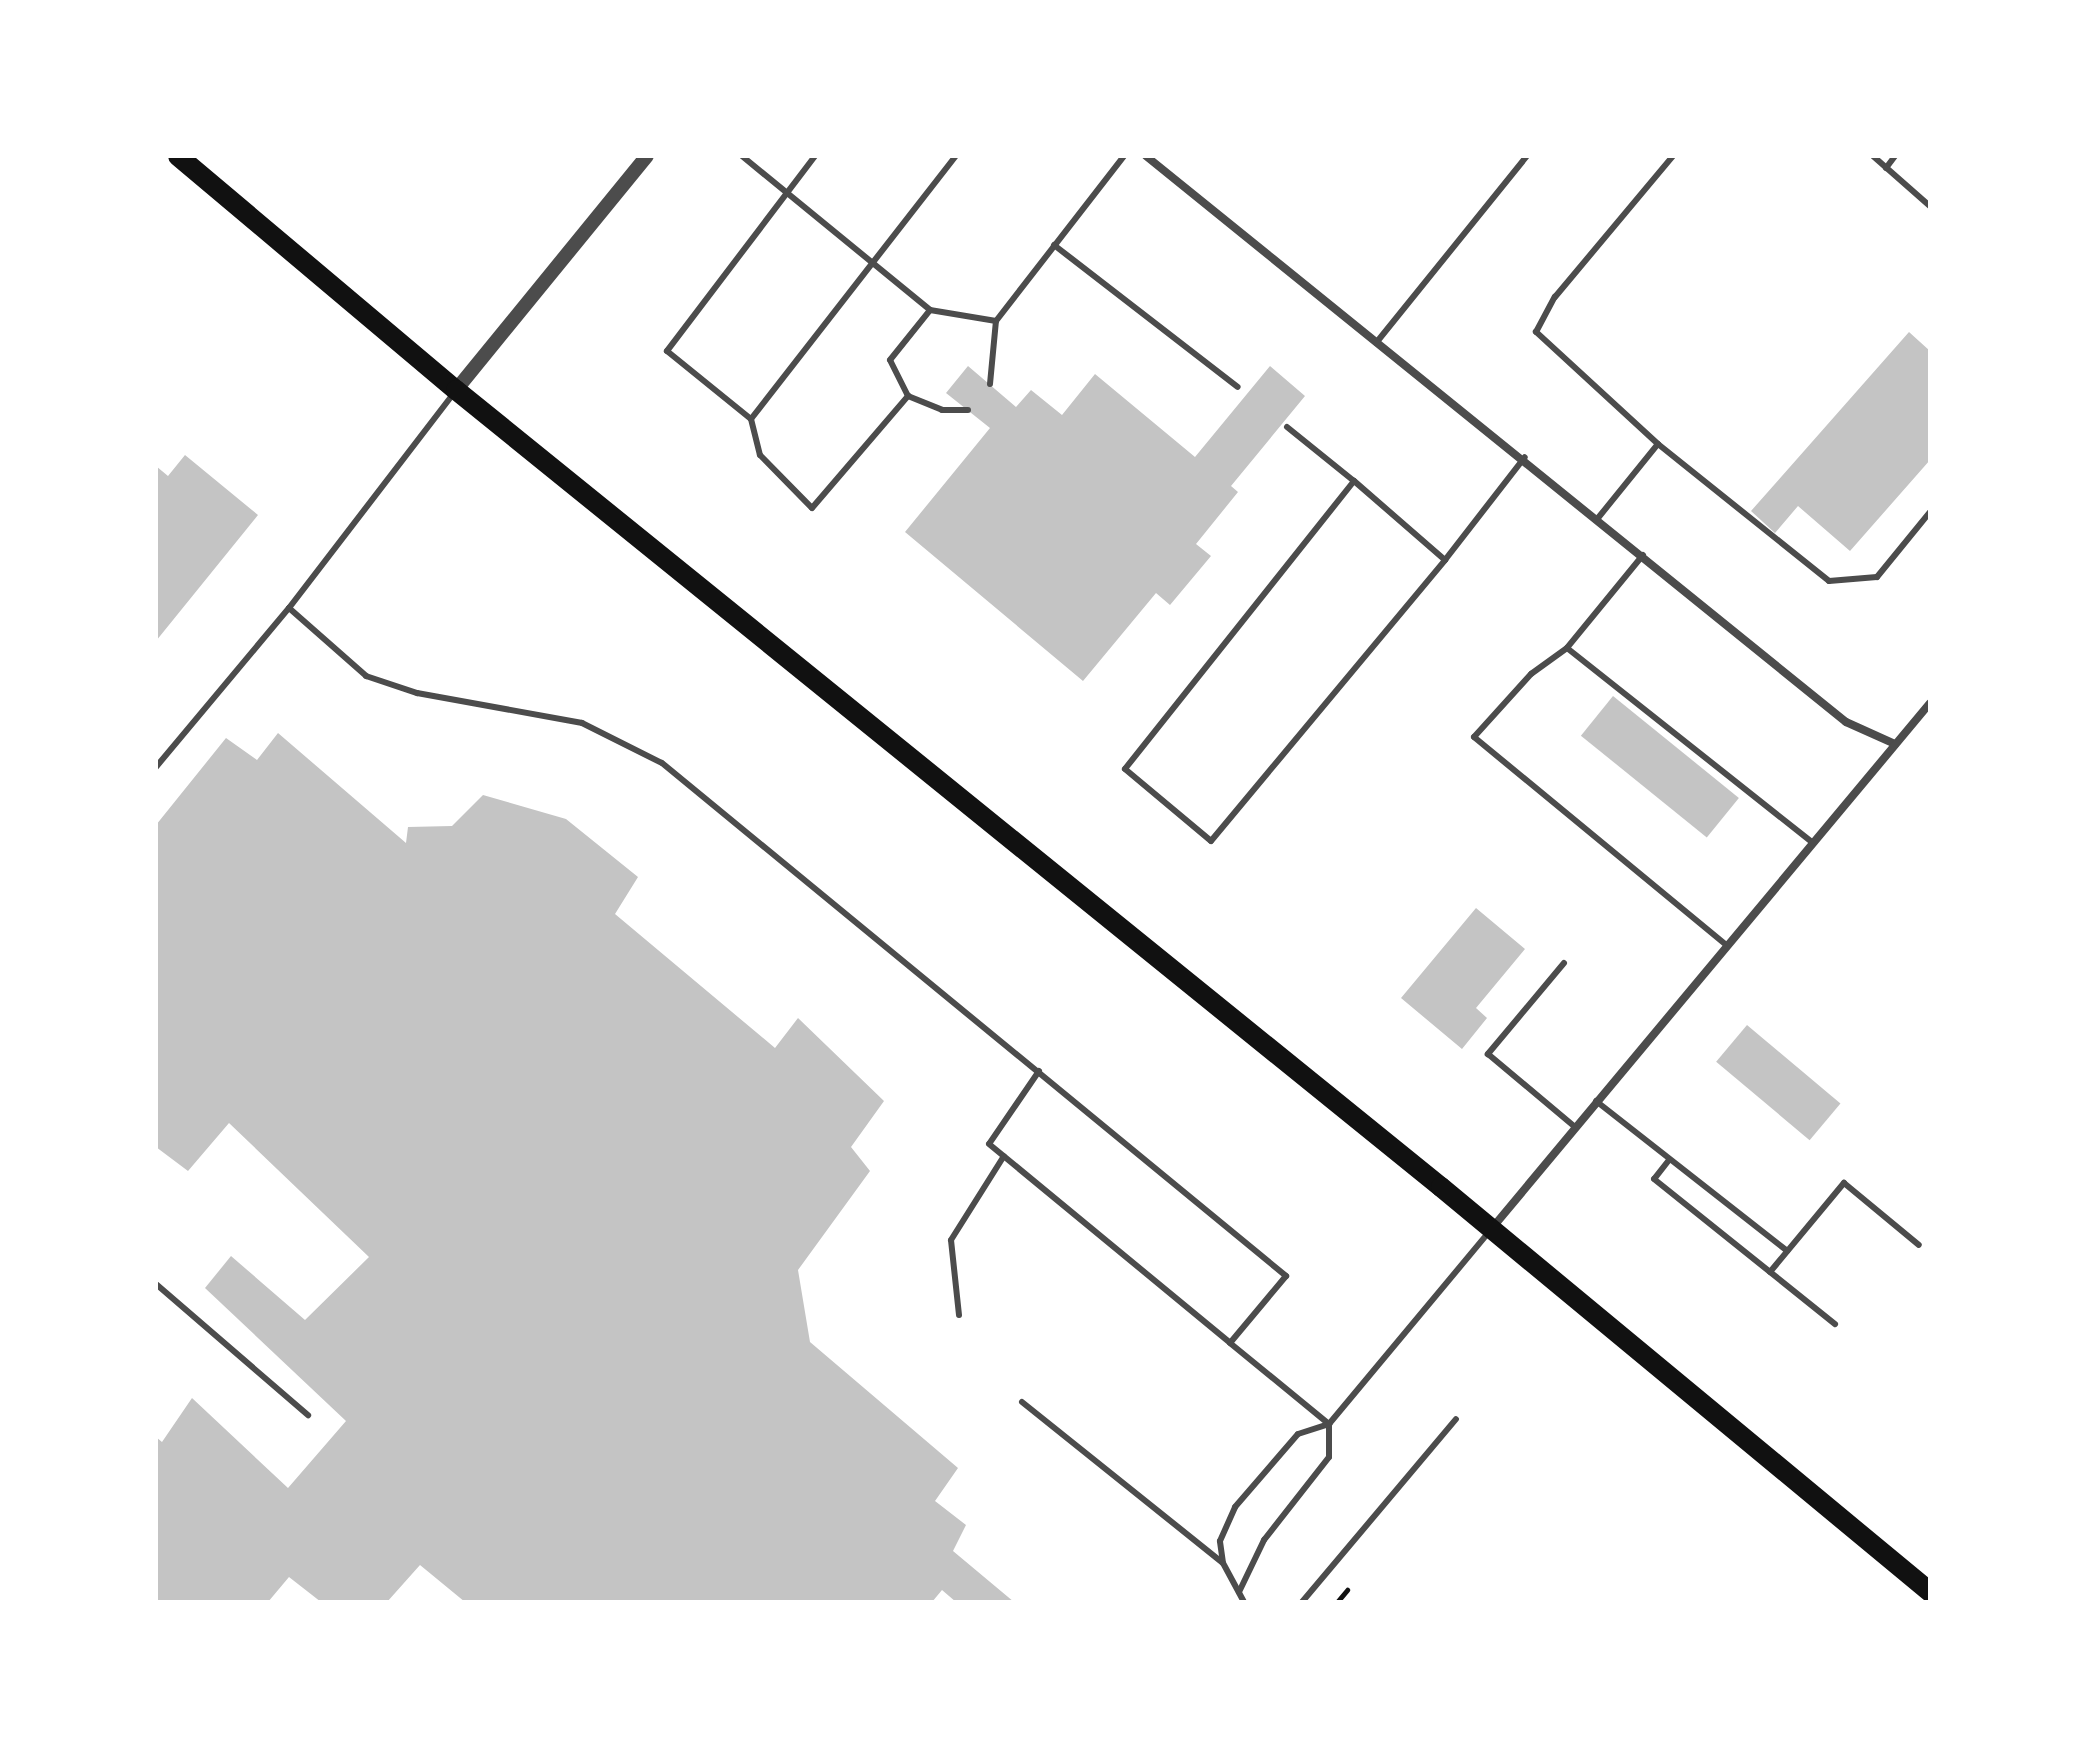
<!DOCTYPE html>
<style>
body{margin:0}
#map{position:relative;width:2086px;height:1758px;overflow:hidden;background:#fff;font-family:Barlow,sans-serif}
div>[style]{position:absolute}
.building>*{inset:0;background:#c4c4c4;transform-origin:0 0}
.path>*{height:5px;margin:-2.5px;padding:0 2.5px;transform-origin:2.5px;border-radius:2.5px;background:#111}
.service>*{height:6px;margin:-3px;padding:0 3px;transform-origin:3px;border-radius:3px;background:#4c4c4c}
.minor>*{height:8px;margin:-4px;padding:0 4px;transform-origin:4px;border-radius:4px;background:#4c4c4c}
.tertiary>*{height:14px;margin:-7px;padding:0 7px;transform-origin:7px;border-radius:7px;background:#4c4c4c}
.primary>*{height:20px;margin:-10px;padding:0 10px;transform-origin:10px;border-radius:10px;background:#111}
span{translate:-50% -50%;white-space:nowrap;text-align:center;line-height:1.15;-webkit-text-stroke:8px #fff;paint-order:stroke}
.frame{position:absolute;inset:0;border:158px solid #fff;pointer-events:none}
</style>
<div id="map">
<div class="building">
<div style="clip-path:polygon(1909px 332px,1930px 351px,1930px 460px,1850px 551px,1798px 506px,1775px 533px,1751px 511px)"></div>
<div style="clip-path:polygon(968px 366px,1016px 407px,1031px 390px,1062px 415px,1095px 374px,1195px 457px,1270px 366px,1305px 396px,1231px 486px,1238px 492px,1196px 544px,1211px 556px,1170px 605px,1156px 593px,1083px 681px,905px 532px,990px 428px,946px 393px)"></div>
<div style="clip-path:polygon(185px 455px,258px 515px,156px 641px,156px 466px,168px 476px)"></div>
<div style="left:1613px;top:696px;width:162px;height:51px;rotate:39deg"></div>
<div style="clip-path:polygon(278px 733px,406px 843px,408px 827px,452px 826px,483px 795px,566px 819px,638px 877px,615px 914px,775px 1048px,798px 1018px,884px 1101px,851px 1147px,870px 1171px,798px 1270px,810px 1342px,958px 1468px,935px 1501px,966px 1525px,953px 1551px,1014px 1602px,956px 1602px,942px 1590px,932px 1602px,465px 1602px,420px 1565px,387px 1602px,321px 1602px,289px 1577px,268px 1602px,156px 1602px,156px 1437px,162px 1442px,192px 1398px,288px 1488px,346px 1421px,205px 1288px,231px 1256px,305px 1320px,369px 1257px,229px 1123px,188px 1171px,156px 1147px,156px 825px,226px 738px,257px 760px)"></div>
<div style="clip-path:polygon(1476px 908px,1525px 949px,1476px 1008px,1487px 1018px,1462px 1049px,1401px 998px)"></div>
<div style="left:1747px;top:1025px;width:122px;height:48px;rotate:40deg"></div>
</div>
<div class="path">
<div style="left:1337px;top:1602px;width:16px;rotate:-50deg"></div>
</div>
<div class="service">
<div style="left:742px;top:156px;width:243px;rotate:39.3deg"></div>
<div style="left:930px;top:310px;width:67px;rotate:9.5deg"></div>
<div style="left:996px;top:321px;width:209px;rotate:-52.2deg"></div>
<div style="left:815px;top:156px;width:245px;rotate:127.2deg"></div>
<div style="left:667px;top:351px;width:108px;rotate:39deg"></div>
<div style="left:751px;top:419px;width:333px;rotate:-52.1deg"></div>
<div style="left:1873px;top:156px;width:76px;rotate:41.3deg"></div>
<div style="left:1886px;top:168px;width:15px;rotate:-53deg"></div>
<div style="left:1054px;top:245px;width:232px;rotate:37.7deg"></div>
<div style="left:1376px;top:343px;width:240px;rotate:-51.1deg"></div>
<div style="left:990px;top:384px;width:63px;rotate:-84.6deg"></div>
<div style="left:908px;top:396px;width:37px;rotate:22deg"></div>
<div style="left:942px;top:410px;width:26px"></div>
<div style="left:751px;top:419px;width:37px;rotate:76deg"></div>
<div style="left:760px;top:455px;width:74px;rotate:45.5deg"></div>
<div style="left:812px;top:508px;width:148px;rotate:-49.4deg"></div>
<div style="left:908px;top:396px;width:40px;rotate:-116.6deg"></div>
<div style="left:890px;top:360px;width:64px;rotate:-51.3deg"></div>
<div style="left:1287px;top:427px;width:86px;rotate:38.9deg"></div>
<div style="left:1658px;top:444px;width:166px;rotate:-137.4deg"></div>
<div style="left:1536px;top:332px;width:40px;rotate:-62deg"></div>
<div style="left:1555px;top:297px;width:184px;rotate:-50.1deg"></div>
<div style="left:1598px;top:518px;width:95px;rotate:-51deg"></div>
<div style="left:1658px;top:444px;width:219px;rotate:38.7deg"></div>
<div style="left:1829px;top:581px;width:48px;rotate:-4.8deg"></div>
<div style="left:1877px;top:577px;width:84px;rotate:-50.8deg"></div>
<div style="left:1643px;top:555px;width:120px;rotate:129.3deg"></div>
<div style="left:1567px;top:648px;width:44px;rotate:144.2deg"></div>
<div style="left:1531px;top:674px;width:85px;rotate:132.1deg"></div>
<div style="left:1474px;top:737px;width:325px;rotate:39.5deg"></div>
<div style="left:1445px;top:560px;width:121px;rotate:-139deg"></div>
<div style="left:1354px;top:481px;width:368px;rotate:128.5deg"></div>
<div style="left:1125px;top:769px;width:112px;rotate:39.9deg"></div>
<div style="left:1211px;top:841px;width:366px;rotate:-50.2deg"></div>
<div style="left:1445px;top:560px;width:130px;rotate:-52.2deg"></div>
<div style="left:289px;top:608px;width:103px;rotate:41.4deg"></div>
<div style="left:366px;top:676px;width:54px;rotate:18.4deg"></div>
<div style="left:417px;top:693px;width:168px;rotate:10.3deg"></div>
<div style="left:582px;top:723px;width:89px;rotate:26.6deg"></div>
<div style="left:662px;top:763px;width:808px;rotate:39.42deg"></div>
<div style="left:1286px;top:1276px;width:87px;rotate:129.9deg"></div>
<div style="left:1230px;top:1343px;width:128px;rotate:39.3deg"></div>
<div style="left:1567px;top:648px;width:313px;rotate:38.4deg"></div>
<div style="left:156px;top:767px;width:207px;rotate:-50.1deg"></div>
<div style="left:289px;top:608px;width:270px;rotate:-52.5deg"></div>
<div style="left:1564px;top:963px;width:119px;rotate:129.9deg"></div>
<div style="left:1488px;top:1054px;width:114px;rotate:40deg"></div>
<div style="left:1039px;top:1071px;width:88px;rotate:124.4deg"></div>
<div style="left:989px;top:1144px;width:313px;rotate:39.5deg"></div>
<div style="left:1596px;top:1101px;width:243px;rotate:38.1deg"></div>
<div style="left:1669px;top:1160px;width:24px;rotate:128deg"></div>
<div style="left:1654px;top:1179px;width:232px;rotate:38.7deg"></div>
<div style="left:1770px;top:1272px;width:116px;rotate:-50.3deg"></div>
<div style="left:1844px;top:1183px;width:97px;rotate:39.6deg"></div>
<div style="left:156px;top:1284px;width:201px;rotate:40.8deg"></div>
<div style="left:959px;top:1315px;width:75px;rotate:-96.1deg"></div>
<div style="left:951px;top:1240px;width:99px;rotate:-57.8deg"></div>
<div style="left:1022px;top:1402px;width:256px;rotate:38.7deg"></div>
<div style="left:1239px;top:1592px;width:58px;rotate:-64.3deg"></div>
<div style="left:1264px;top:1540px;width:105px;rotate:-51.9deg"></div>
<div style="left:1329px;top:1457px;width:33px;rotate:-90deg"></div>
<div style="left:1244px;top:1602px;width:44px;rotate:-118.3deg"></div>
<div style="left:1223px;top:1563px;width:22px;rotate:-98deg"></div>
<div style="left:1220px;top:1541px;width:37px;rotate:-66deg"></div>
<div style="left:1235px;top:1507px;width:96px;rotate:-49.2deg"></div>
<div style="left:1298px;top:1434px;width:33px;rotate:-18deg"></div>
<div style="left:1329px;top:1424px;width:251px;rotate:-50.2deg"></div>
<div style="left:1302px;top:1602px;width:239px;rotate:-49.9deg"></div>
</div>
<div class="minor">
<div style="left:1146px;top:156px;width:900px;rotate:38.96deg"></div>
<div style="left:1846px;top:722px;width:54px;rotate:24.2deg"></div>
<div style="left:1493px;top:1227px;width:682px;rotate:-50.17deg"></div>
</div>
<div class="tertiary">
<div style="left:456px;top:390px;width:302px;rotate:-50.8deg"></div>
</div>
<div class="primary">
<div style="left:178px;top:156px;width:363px;rotate:40.1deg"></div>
<div style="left:456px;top:390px;width:1267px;rotate:38.98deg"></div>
<div style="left:1441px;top:1187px;width:635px;rotate:39.63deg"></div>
</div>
<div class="frame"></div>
</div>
